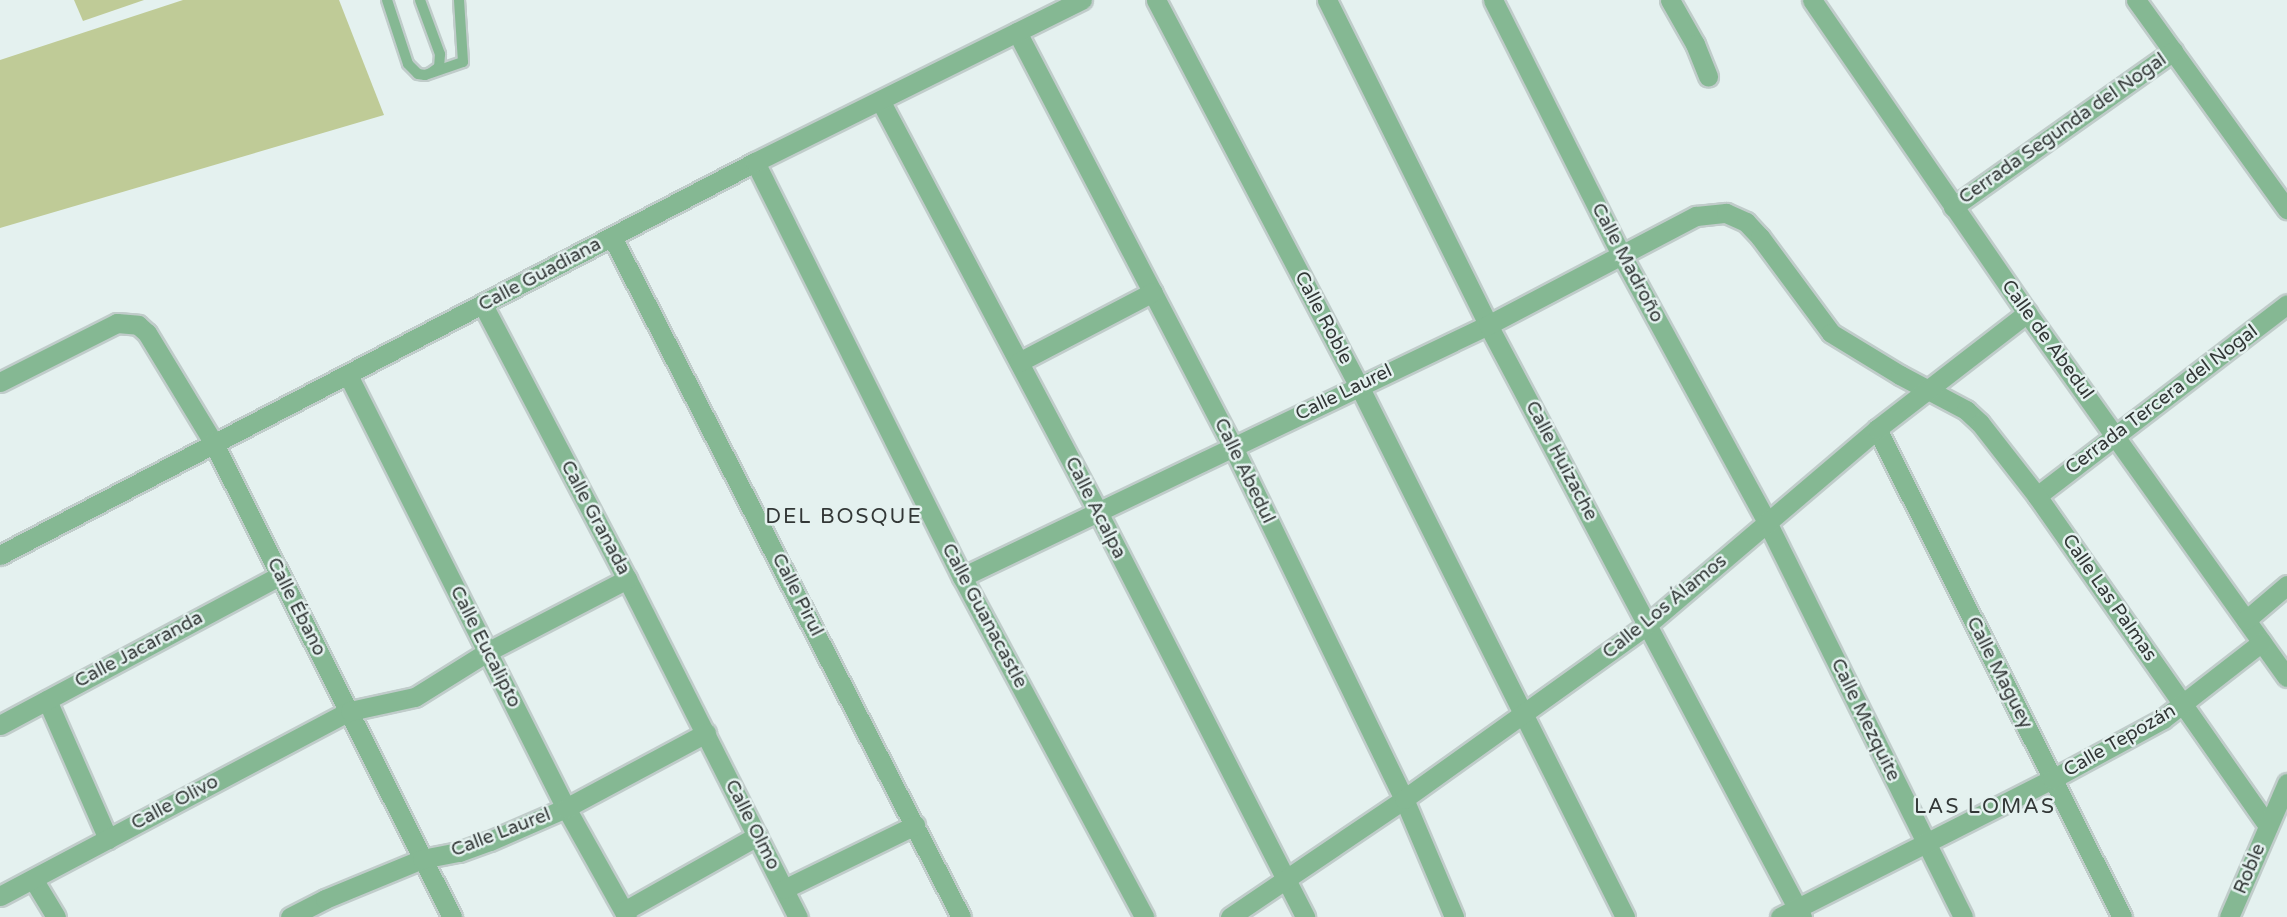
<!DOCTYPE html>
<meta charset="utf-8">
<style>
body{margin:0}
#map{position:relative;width:2287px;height:917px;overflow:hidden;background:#e4f1ef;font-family:"Varela Round",sans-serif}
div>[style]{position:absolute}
.green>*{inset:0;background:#bfcb97}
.roads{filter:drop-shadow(2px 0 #c0ccca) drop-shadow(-2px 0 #c0ccca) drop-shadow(0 2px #c0ccca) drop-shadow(0 -2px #c0ccca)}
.lane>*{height:10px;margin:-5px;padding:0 5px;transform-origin:5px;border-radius:5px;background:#85b893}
.street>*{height:19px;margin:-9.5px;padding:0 9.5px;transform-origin:9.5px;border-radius:9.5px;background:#85b893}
span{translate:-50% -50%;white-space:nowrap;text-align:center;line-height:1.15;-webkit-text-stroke:5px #e4f1ef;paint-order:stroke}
.street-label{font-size:19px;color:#323736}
.neighbourhood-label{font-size:21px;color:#323736;letter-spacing:2px}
</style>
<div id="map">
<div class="green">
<div style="clip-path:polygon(74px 0,144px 0,83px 21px)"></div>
<div style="clip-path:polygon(183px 0,339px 0,384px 115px,0 228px,0 60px)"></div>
</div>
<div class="roads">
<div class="lane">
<div style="left:387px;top:0;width:67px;rotate:71.8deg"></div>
<div style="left:408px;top:64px;width:14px;rotate:45deg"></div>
<div style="left:418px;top:74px;width:7px;rotate:8deg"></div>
<div style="left:425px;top:75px;width:40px;rotate:-18.9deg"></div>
<div style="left:463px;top:62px;width:62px;rotate:-93.7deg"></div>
<div style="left:420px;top:0;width:58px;rotate:69.7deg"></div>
<div style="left:440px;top:54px;width:13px;rotate:94deg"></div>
<div style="left:439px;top:67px;width:9px;rotate:144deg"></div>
</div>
<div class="street">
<div style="left:1156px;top:0;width:436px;rotate:62.3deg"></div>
<div style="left:1359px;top:386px;width:594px;rotate:63.39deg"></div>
<div style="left:1327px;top:0;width:363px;rotate:63.6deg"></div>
<div style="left:1488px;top:325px;width:670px;rotate:62.06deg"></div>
<div style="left:1493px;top:0;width:287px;rotate:63.3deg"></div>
<div style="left:1622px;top:256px;width:303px;rotate:61.4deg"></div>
<div style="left:1767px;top:522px;width:441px;rotate:63.6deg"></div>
<div style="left:1670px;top:0;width:51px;rotate:60.4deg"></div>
<div style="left:1695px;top:44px;width:35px;rotate:68deg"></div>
<div style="left:1812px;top:0;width:380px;rotate:55.5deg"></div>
<div style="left:2027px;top:313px;width:447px;rotate:54.5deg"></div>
<div style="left:2136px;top:0;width:258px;rotate:54.2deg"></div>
<div style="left:1017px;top:32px;width:468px;rotate:62.5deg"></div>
<div style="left:1233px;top:447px;width:391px;rotate:64.1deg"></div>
<div style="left:1404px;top:799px;width:128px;rotate:67deg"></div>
<div style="left:881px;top:102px;width:464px;rotate:62.1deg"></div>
<div style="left:1098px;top:512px;width:455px;rotate:62.9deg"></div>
<div style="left:755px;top:162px;width:464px;rotate:63.5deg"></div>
<div style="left:962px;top:577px;width:386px;rotate:61.8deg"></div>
<div style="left:1953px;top:207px;width:270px;rotate:-35.3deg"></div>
<div style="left:612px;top:237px;width:764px;rotate:62.83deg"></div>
<div style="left:483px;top:305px;width:310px;rotate:62.3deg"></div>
<div style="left:627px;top:579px;width:379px;rotate:63.2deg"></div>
<div style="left:1019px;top:362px;width:151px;rotate:-27.6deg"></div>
<div style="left:348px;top:375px;width:485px;rotate:63.3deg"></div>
<div style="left:566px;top:808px;width:125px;rotate:60.8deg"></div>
<div style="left:0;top:382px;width:131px;rotate:-26.8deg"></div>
<div style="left:117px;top:323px;width:21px;rotate:5deg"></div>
<div style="left:138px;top:325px;width:12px;rotate:42deg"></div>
<div style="left:147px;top:333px;width:127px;rotate:58.8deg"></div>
<div style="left:213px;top:442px;width:532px;rotate:63.29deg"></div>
<div style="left:1877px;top:429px;width:546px;rotate:63.34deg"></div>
<div style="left:2037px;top:496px;width:315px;rotate:-37.5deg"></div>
<div style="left:0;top:555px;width:851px;rotate:-27.5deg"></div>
<div style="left:755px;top:162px;width:365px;rotate:-26.4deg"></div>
<div style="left:962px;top:577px;width:583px;rotate:-25.6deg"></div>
<div style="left:1488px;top:325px;width:235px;rotate:-27.7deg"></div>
<div style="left:1696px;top:216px;width:30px;rotate:-6deg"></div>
<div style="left:1726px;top:213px;width:22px;rotate:24deg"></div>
<div style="left:1746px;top:222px;width:21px;rotate:47deg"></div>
<div style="left:1760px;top:237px;width:119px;rotate:53.5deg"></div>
<div style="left:1831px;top:333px;width:81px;rotate:31.3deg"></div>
<div style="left:1900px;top:375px;width:75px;rotate:27.9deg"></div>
<div style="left:1966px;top:410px;width:19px;rotate:43deg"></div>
<div style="left:1980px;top:423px;width:93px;rotate:52deg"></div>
<div style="left:2037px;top:496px;width:403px;rotate:55deg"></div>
<div style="left:2246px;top:620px;width:54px;rotate:-40.5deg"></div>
<div style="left:47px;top:700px;width:152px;rotate:66.3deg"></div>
<div style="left:0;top:725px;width:316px;rotate:-28.1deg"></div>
<div style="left:33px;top:879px;width:44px;rotate:58.8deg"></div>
<div style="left:784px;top:889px;width:146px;rotate:-26deg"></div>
<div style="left:0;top:896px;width:396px;rotate:-27.9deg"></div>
<div style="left:350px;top:711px;width:66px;rotate:-12.2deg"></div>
<div style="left:415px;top:697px;width:85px;rotate:-32deg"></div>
<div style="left:487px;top:652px;width:158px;rotate:-27.5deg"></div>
<div style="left:624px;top:911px;width:153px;rotate:-29.4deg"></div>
<div style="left:290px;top:917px;width:39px;rotate:-27deg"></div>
<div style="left:325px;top:899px;width:105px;rotate:-22.4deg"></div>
<div style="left:422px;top:859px;width:38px;rotate:-11deg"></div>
<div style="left:459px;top:852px;width:33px;rotate:-20deg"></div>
<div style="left:490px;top:841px;width:83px;rotate:-23.5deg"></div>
<div style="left:566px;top:808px;width:159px;rotate:-28.2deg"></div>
<div style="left:1230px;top:917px;width:210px;rotate:-34.1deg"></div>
<div style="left:1404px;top:799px;width:300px;rotate:-35.6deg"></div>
<div style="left:1648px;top:624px;width:301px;rotate:-40.4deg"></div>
<div style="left:1877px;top:429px;width:190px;rotate:-37.7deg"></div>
<div style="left:1780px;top:917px;width:305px;rotate:-26.9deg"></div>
<div style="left:2052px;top:779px;width:126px;rotate:-28.4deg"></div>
<div style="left:2163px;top:719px;width:125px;rotate:-37.9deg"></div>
<div style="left:2229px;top:917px;width:146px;rotate:-66.6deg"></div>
</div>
</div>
<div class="street-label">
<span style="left:2063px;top:129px;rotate:-35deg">Cerrada Segunda del Nogal</span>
<span style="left:1627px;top:263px;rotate:62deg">Calle Madroño</span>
<span style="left:540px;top:275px;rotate:-28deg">Calle Guadiana</span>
<span style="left:1323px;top:318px;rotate:62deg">Calle Roble</span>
<span style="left:2047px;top:340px;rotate:54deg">Calle de Abedul</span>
<span style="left:1344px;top:393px;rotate:-26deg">Calle Laurel</span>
<span style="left:2162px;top:400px;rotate:-37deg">Cerrada Tercera del Nogal</span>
<span style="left:1561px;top:461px;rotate:62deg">Calle Huizache</span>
<span style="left:1244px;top:471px;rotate:64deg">Calle Abedul</span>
<span style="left:1095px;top:508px;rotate:63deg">Calle Acalpa</span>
<span style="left:595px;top:518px;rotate:62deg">Calle Granada</span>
<span style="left:797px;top:595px;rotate:63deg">Calle Pirul</span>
<span style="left:2109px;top:598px;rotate:55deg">Calle Las Palmas</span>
<span style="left:296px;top:607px;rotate:63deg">Calle Ébano</span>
<span style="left:1665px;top:607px;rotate:-39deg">Calle Los Álamos</span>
<span style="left:984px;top:616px;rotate:62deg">Calle Guanacastle</span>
<span style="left:485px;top:647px;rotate:63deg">Calle Eucalipto</span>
<span style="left:139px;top:650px;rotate:-28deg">Calle Jacaranda</span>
<span style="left:1999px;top:673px;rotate:63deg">Calle Maguey</span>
<span style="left:1865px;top:720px;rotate:64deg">Calle Mezquite</span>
<span style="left:2120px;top:741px;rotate:-30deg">Calle Tepozán</span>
<span style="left:175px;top:803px;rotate:-28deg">Calle Olivo</span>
<span style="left:752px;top:825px;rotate:63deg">Calle Olmo</span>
<span style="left:501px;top:833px;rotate:-21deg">Calle Laurel</span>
<span style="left:2250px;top:869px;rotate:-67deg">Roble</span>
</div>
<div class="neighbourhood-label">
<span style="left:844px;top:517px">DEL BOSQUE</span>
<span style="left:1985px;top:807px">LAS LOMAS</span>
</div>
</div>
